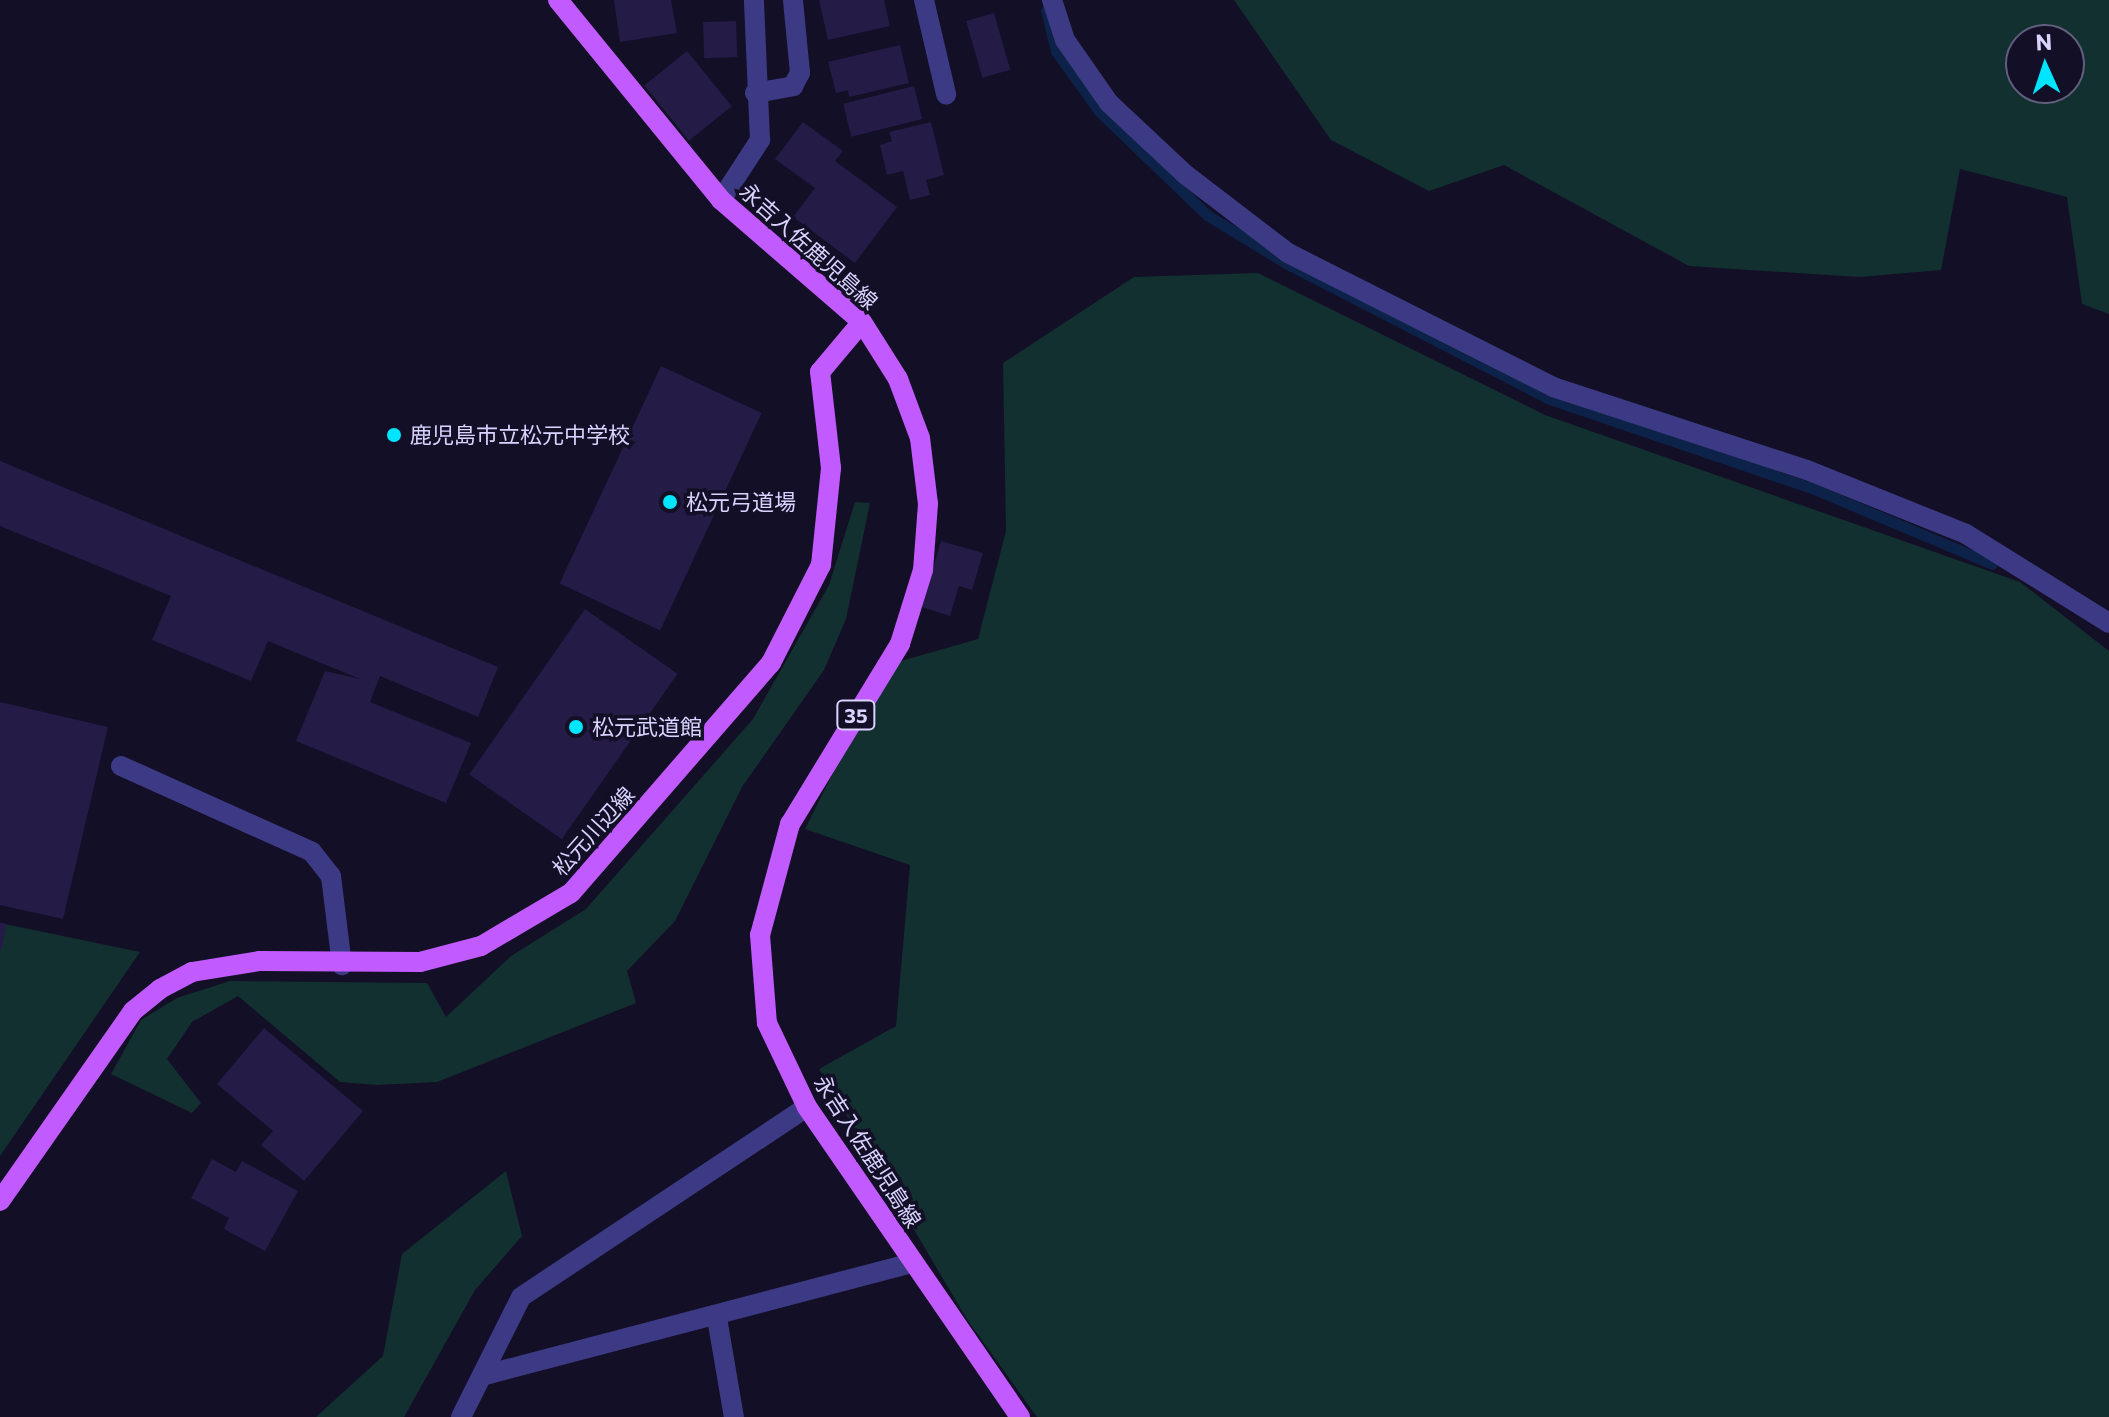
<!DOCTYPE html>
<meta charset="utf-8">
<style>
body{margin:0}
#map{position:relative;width:2109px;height:1417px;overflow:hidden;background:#130f26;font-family:Commissioner,"Noto Sans JP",sans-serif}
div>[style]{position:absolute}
.green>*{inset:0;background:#12302f}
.stream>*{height:11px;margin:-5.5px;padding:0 5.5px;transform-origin:5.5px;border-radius:5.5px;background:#0c2248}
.building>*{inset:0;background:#241b47;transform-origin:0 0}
.minor>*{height:20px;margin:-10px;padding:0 10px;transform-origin:10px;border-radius:10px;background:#3d3a85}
.major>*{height:20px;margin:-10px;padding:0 10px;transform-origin:10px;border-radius:10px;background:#c25bff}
.dots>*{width:22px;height:22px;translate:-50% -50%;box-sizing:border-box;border:4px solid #130f26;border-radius:50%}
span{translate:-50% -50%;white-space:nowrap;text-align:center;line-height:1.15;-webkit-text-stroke:7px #130f26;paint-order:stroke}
.shield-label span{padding:2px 6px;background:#130f26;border:2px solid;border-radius:6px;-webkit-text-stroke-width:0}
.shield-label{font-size:20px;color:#d9d4ff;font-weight:700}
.street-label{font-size:22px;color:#d9d4ff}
.poi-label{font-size:22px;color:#d9d4ff}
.left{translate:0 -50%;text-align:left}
.north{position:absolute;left:2005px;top:24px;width:80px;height:80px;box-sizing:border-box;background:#130f26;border:2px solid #625e7d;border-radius:50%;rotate:357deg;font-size:22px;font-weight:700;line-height:32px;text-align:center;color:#d9d4ff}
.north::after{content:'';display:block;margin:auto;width:28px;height:36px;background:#00e5ff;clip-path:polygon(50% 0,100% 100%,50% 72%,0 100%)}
</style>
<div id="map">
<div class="green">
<div style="clip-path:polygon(evenodd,1234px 0,2109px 0,2109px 314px,2082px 304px,2067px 197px,1960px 169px,1941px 270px,1859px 277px,1689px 266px,1504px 165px,1429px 191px,1331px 140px,1234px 0,2021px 40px,2069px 40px,2069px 88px,2021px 88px,2021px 40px)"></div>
<div style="clip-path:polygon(1258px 273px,1545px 415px,2020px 582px,2109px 651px,2109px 1417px,1037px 1417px,968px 1321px,819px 1069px,896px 1026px,910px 865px,805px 829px,887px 665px,978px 639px,1006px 531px,1003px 363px,1134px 277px)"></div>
<div style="clip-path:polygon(855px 502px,870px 503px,846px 619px,824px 670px,742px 787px,675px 921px,627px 971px,636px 1003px,437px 1082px,377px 1085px,340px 1082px,238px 996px,192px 1022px,167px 1059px,201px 1103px,192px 1113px,111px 1074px,141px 1020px,177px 998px,230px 981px,427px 983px,446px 1017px,511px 956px,586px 909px,753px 719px,829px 585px)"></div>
<div style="clip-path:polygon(0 923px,140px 952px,0 1156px)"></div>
<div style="clip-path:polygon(506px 1171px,522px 1236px,475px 1290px,404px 1417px,316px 1417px,383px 1356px,402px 1254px)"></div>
</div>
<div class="stream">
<div style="left:1046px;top:10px;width:42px;rotate:76.3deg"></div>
<div style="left:1056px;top:51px;width:74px;rotate:54.4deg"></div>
<div style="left:1099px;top:111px;width:150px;rotate:43.9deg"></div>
<div style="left:1207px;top:215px;width:92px;rotate:31.3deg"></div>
<div style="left:1286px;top:263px;width:294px;rotate:27.3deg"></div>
<div style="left:1547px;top:398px;width:282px;rotate:18.8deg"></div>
<div style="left:1814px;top:489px;width:193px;rotate:22.8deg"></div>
</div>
<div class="building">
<div style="clip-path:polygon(614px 0,671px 0,677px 33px,620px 42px)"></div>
<div style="clip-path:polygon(819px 0,884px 0,890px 26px,828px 40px)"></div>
<div style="left:994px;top:13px;width:59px;height:29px;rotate:74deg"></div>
<div style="left:736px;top:21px;width:36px;height:33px;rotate:88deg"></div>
<div style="clip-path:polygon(900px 45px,909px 83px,849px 97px,848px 90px,836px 93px,828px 62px)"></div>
<div style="left:687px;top:51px;width:71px;height:55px;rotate:51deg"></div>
<div style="left:914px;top:86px;width:34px;height:73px;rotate:76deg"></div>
<div style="clip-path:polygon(803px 122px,843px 151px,835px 161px,897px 207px,855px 263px,793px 217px,815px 188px,775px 159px)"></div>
<div style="clip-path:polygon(931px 122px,944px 175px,926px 180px,930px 195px,910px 200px,903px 171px,887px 175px,880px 145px,892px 141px,889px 132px)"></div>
<div style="left:661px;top:366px;width:111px;height:240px;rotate:25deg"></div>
<div style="clip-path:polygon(0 461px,498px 667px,478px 717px,380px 676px,370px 702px,471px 743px,446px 803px,296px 741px,325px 671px,360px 679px,268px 641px,251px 681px,152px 640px,171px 596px,0 526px)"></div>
<div style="clip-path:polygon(941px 541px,983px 553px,972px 590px,959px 586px,950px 616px,922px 607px)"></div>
<div style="left:585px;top:609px;width:113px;height:202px;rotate:35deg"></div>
<div style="clip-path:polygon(0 702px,108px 727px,63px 919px,0 905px)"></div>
<div style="clip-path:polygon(0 923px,7px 924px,1px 951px,0 951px)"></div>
<div style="clip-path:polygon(264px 1028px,363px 1111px,304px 1181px,261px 1145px,273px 1131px,217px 1084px)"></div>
<div style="clip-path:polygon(212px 1159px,236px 1172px,242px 1161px,298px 1191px,265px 1251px,224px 1229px,229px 1218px,191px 1198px)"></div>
</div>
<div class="minor">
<div style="left:924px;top:0;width:97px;rotate:76.8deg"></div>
<div style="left:1052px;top:0;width:42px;rotate:72deg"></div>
<div style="left:1065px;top:40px;width:77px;rotate:55.1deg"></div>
<div style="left:1109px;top:103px;width:105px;rotate:43.1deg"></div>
<div style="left:1186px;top:175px;width:128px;rotate:37.4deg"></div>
<div style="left:1288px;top:253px;width:297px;rotate:26.8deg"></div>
<div style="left:1553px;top:387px;width:267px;rotate:18.1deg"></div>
<div style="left:1807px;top:470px;width:171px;rotate:21.9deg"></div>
<div style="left:1966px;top:534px;width:168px;rotate:31.9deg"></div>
<div style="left:755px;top:93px;width:39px;rotate:-10deg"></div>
<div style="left:793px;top:86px;width:15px;rotate:-62deg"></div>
<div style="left:800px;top:73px;width:73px;rotate:-95.5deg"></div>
<div style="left:721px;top:200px;width:72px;rotate:-57deg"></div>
<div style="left:760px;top:140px;width:140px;rotate:-92.5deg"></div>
<div style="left:121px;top:766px;width:209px;rotate:24.2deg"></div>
<div style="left:312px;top:852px;width:31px;rotate:52deg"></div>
<div style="left:331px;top:876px;width:90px;rotate:83deg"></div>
<div style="left:717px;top:1318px;width:100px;rotate:80.3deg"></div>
<div style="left:485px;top:1375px;width:442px;rotate:-14.7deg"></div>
<div style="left:461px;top:1417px;width:134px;rotate:-63.4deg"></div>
<div style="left:521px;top:1297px;width:343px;rotate:-33.6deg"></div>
</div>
<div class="major">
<div style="left:558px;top:0;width:258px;rotate:50.8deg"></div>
<div style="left:721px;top:200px;width:186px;rotate:40.9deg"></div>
<div style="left:862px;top:322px;width:67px;rotate:57.7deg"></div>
<div style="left:898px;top:379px;width:63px;rotate:69.6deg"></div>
<div style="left:920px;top:438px;width:66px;rotate:83.1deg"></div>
<div style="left:928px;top:504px;width:66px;rotate:94.3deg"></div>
<div style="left:923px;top:570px;width:77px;rotate:107.3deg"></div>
<div style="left:900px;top:644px;width:211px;rotate:121.4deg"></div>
<div style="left:790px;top:824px;width:115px;rotate:105.1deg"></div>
<div style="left:760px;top:935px;width:88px;rotate:85.5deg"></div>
<div style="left:767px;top:1023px;width:93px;rotate:64.5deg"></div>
<div style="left:807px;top:1107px;width:376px;rotate:55.5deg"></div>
<div style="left:0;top:1201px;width:232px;rotate:-55deg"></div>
<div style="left:133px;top:1011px;width:35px;rotate:-39deg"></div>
<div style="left:160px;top:989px;width:36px;rotate:-28deg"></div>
<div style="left:192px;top:972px;width:69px;rotate:-9.2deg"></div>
<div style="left:260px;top:961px;width:160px;rotate:0.4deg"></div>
<div style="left:420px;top:962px;width:63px;rotate:-14.7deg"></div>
<div style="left:481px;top:946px;width:104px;rotate:-30.5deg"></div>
<div style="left:571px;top:893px;width:305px;rotate:-49deg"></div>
<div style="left:771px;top:663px;width:110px;rotate:-63deg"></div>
<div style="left:821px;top:565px;width:98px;rotate:-84.1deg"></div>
<div style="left:831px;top:468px;width:97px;rotate:-96.5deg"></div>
<div style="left:820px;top:372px;width:65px;rotate:-50deg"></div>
</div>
<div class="dots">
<div style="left:394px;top:435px;background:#00e5ff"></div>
<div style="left:670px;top:502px;background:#00e5ff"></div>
<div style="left:576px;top:727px;background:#00e5ff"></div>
</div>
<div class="shield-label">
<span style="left:856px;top:715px">35</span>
</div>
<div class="street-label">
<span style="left:809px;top:246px;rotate:42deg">永吉入佐鹿児島線</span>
<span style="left:593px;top:831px;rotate:-48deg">松元川辺線</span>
<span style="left:868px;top:1151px;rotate:57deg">永吉入佐鹿児島線</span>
</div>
<div class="poi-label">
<span class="left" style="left:410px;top:435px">鹿児島市立松元中学校</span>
<span class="left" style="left:686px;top:502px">松元弓道場</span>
<span class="left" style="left:592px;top:727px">松元武道館</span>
</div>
<div class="north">N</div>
</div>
